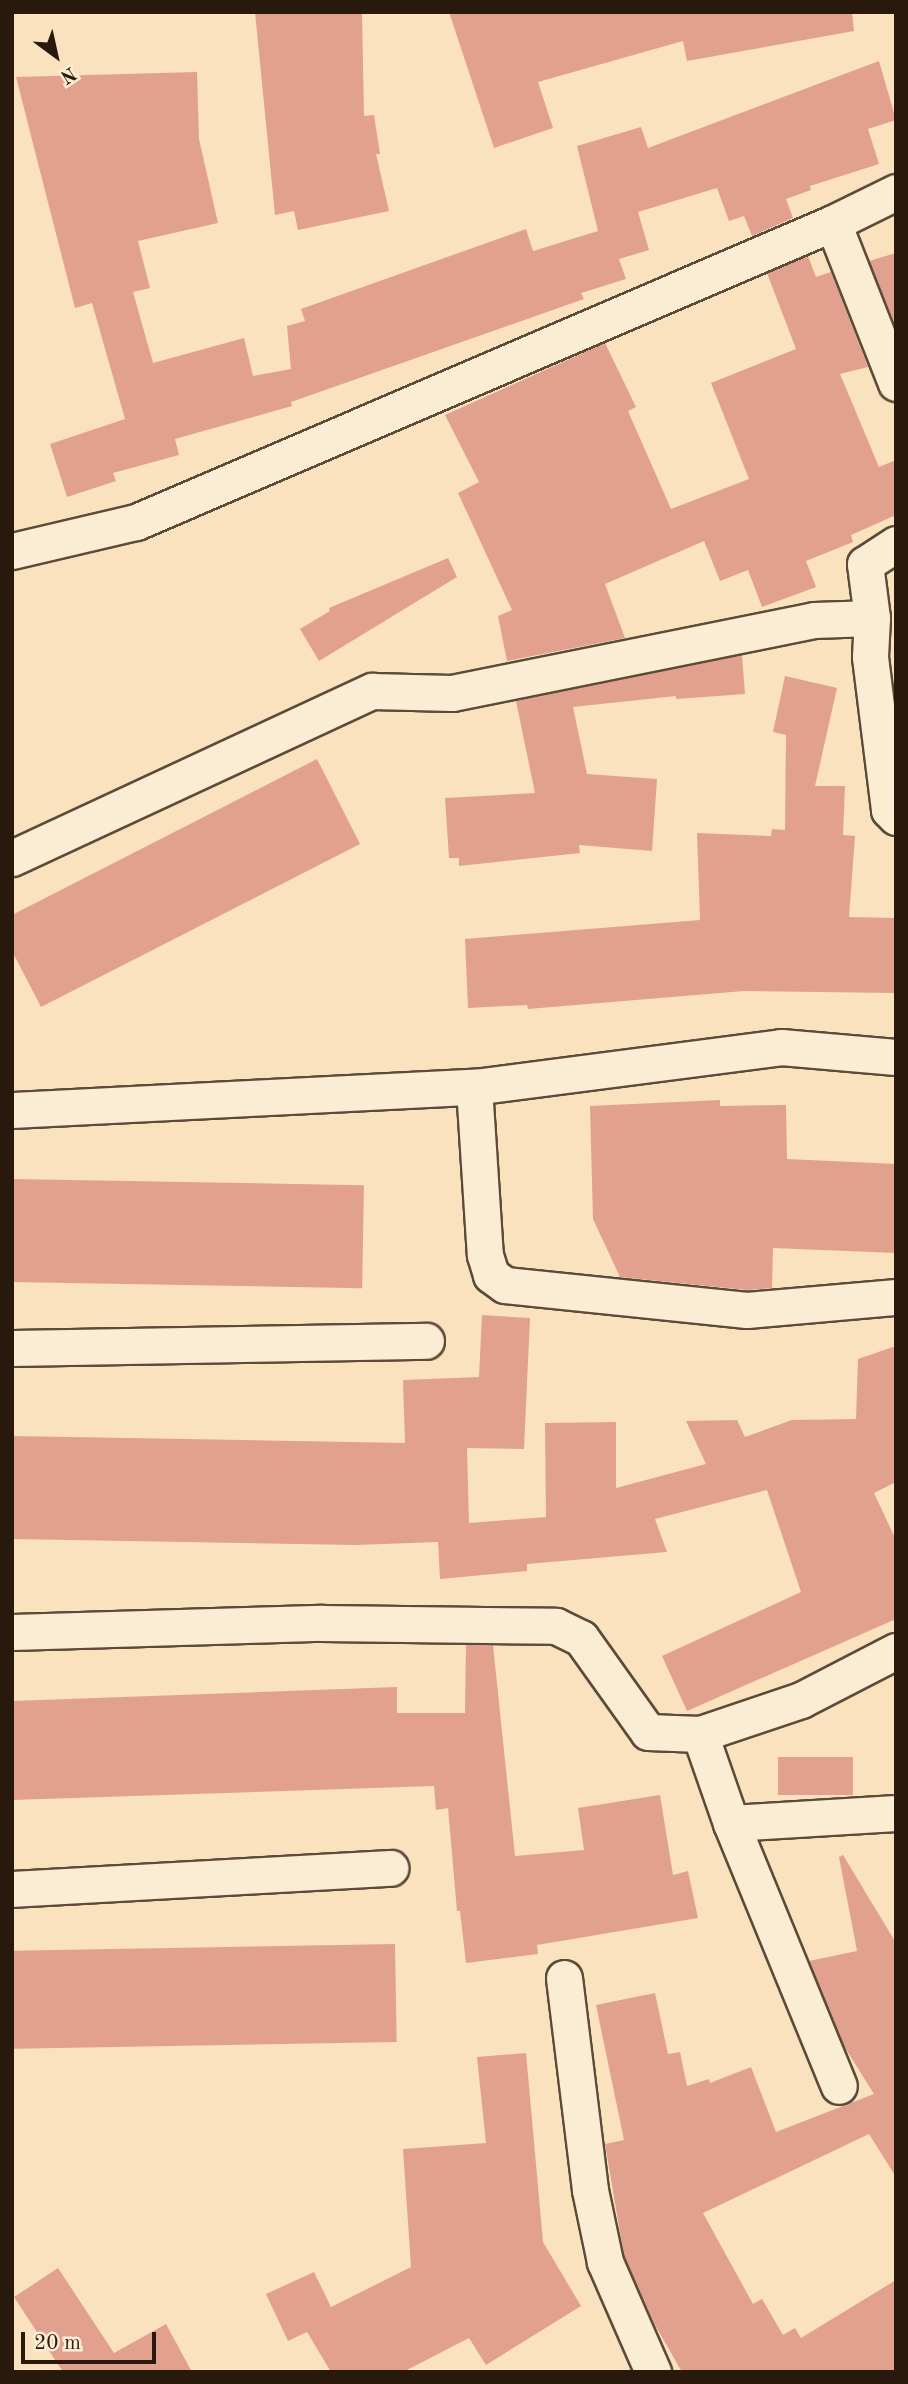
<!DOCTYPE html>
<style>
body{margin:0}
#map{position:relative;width:908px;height:2384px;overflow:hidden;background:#f9e2bd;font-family:"Old Standard TT",serif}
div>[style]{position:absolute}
.building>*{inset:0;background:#e2a18e;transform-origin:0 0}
.roads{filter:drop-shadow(2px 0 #5c4b38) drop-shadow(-2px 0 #5c4b38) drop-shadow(0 2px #5c4b38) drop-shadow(0 -2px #5c4b38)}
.street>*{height:35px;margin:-17.5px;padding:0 17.5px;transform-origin:17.5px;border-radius:17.5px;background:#fbecd4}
span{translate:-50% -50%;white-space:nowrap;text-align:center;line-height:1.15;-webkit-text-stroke:6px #fbecd4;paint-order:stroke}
.frame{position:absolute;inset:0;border:14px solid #28190c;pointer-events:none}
.north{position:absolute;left:21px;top:21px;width:70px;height:70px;-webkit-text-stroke:5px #fbecd4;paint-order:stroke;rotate:147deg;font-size:19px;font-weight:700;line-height:28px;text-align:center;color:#28190c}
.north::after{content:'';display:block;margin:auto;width:24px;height:32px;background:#28190c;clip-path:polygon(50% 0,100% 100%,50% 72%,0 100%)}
.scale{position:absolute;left:21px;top:2332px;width:135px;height:32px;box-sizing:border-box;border:4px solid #28190c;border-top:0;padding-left:9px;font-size:21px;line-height:24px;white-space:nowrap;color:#28190c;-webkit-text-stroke:5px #fbecd4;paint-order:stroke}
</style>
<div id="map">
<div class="building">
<div style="clip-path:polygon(255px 12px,362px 12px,364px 116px,374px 115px,380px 154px,376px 154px,389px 211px,298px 230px,294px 211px,275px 215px)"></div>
<div style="clip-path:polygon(449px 12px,852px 12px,854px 31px,687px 61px,683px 41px,538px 82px,553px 128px,494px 148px)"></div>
<div style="clip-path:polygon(879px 61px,896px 120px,868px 129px,879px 164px,810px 186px,811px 190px,786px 199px,793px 218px,752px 236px,744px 216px,729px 221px,717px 188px,638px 212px,649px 250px,619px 259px,626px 279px,581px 293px,584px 299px,291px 402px,292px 406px,175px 439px,179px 455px,113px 473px,116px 481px,67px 497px,50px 444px,125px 419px,92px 303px,75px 308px,16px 77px,197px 72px,199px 139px,218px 223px,138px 241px,150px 288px,133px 292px,153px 363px,244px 338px,253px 376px,291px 369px,287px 326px,305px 321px,301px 309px,526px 229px,533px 251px,598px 231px,577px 146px,641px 127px,648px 148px)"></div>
<div style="clip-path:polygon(896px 253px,896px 327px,869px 261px)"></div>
<div style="clip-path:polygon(808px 256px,816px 277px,831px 272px,868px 367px,840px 374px,879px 467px,896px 460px,896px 515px,851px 535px,853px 542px,806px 561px,816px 587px,762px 607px,748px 570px,720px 581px,704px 541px,605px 584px,625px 638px,507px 661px,498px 616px,512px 610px,458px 493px,479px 482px,445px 415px,605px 343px,636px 407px,628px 411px,671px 509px,749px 479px,711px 383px,796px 349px,767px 273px)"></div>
<div style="clip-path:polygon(448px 558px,457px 577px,319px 661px,300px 629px,330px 611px,329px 608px)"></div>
<div style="clip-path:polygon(742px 655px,745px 694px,676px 699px,676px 696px,573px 707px,587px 774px,657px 779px,652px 851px,579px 845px,580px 853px,459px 866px,459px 858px,449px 858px,445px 798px,535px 793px,516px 701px)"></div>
<div style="clip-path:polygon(785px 676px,837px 688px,815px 786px,845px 786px,843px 835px,855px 836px,849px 917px,896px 918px,896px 993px,744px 991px,528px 1009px,527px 1005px,468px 1008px,465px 939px,700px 920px,697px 833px,771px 836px,772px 829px,785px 830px,786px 735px,773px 732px)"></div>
<div style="clip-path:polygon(317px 759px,360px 844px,41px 1007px,12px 951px,12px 915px)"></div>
<div style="clip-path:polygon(720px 1100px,720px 1106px,786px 1105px,787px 1159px,896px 1164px,896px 1253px,773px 1248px,772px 1288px,747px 1290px,620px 1277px,593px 1219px,590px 1106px)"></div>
<div style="left:12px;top:1179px;width:352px;height:103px;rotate:1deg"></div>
<div style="clip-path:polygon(482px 1315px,530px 1318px,524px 1449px,467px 1448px,469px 1523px,546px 1517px,545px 1423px,616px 1422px,616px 1488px,706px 1464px,686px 1421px,737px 1420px,745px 1437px,792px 1420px,856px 1419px,858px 1359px,896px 1346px,896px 1482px,874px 1493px,896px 1540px,896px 1619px,687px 1711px,662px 1656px,801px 1592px,767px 1490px,655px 1519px,667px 1552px,527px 1564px,527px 1571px,440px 1579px,438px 1542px,355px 1545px,12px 1539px,12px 1436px,405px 1443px,403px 1380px,479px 1377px)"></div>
<div style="clip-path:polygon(466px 1645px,493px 1645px,515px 1856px,584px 1850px,578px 1808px,660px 1795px,673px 1875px,688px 1871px,698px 1918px,537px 1945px,538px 1954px,466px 1963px,460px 1911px,457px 1911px,448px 1808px,436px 1810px,434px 1786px,12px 1800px,12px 1701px,397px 1687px,397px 1713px,465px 1713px)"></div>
<div style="left:853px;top:1757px;width:38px;height:75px;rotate:90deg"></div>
<div style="clip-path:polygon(843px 1855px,896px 1943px,896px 2177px,869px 2134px,703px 2213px,753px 2304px,762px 2299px,783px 2335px,795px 2328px,801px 2338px,896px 2280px,896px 2372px,682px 2372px,655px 2325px,624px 2256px,605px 2144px,624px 2140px,596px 2005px,655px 1993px,668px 2054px,680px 2052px,687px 2086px,709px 2079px,710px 2083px,751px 2067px,776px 2132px,874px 2094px,844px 2046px,809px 1961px,857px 1951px,839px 1857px)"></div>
<div style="left:395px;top:1944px;width:98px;height:383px;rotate:89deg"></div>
<div style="clip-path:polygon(526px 2053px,543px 2242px,581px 2306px,486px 2365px,469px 2338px,403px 2372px,331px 2372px,307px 2332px,288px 2341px,266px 2294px,314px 2272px,331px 2307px,411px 2267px,403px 2149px,486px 2143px,477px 2057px)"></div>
<div style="clip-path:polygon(58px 2268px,114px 2353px,166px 2324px,192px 2372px,63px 2372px,14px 2297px)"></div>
</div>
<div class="roads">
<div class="street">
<div style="left:833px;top:223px;width:172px;rotate:68.5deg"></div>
<div style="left:896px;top:544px;width:37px;rotate:147deg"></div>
<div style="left:865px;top:564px;width:54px;rotate:82.6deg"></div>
<div style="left:872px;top:618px;width:39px;rotate:93deg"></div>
<div style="left:870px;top:657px;width:154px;rotate:82.9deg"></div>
<div style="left:889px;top:810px;width:10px;rotate:45deg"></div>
<div style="left:12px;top:551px;width:127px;rotate:-13.2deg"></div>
<div style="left:136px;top:522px;width:758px;rotate:-23.22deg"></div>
<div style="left:833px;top:223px;width:70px;rotate:-26.2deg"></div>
<div style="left:12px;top:858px;width:397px;rotate:-24.9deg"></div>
<div style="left:372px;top:691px;width:80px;rotate:1.4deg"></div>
<div style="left:452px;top:693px;width:369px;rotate:-11.4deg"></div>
<div style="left:814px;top:620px;width:58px;rotate:-2deg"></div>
<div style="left:474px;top:1087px;width:168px;rotate:86.3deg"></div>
<div style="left:485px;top:1255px;width:21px;rotate:73deg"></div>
<div style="left:491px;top:1275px;width:17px;rotate:36deg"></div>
<div style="left:505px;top:1285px;width:243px;rotate:5.9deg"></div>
<div style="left:747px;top:1310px;width:150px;rotate:-5deg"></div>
<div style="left:12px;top:1110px;width:463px;rotate:-2.9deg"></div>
<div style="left:474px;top:1087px;width:310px;rotate:-7.4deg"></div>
<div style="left:781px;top:1047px;width:115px;rotate:5deg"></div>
<div style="left:12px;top:1348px;width:414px;rotate:-1deg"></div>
<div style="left:12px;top:1632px;width:310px;rotate:-1.7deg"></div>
<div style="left:322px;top:1623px;width:234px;rotate:0.7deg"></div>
<div style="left:556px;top:1626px;width:28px;rotate:26deg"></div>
<div style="left:581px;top:1638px;width:115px;rotate:54.5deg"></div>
<div style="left:648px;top:1732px;width:52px;rotate:2.2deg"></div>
<div style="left:700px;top:1734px;width:107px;rotate:-18.6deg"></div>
<div style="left:801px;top:1700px;width:107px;rotate:-27.3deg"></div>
<div style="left:700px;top:1734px;width:94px;rotate:70.8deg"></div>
<div style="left:731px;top:1823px;width:284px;rotate:67.7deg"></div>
<div style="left:731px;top:1823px;width:165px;rotate:-3.5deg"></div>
<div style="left:12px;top:1889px;width:379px;rotate:-3.2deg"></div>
<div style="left:564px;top:1978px;width:214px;rotate:83deg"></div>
<div style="left:590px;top:2190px;width:74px;rotate:78.2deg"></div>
<div style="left:605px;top:2262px;width:120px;rotate:66.4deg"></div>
</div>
</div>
<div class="frame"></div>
<div class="north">N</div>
<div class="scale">20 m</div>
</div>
